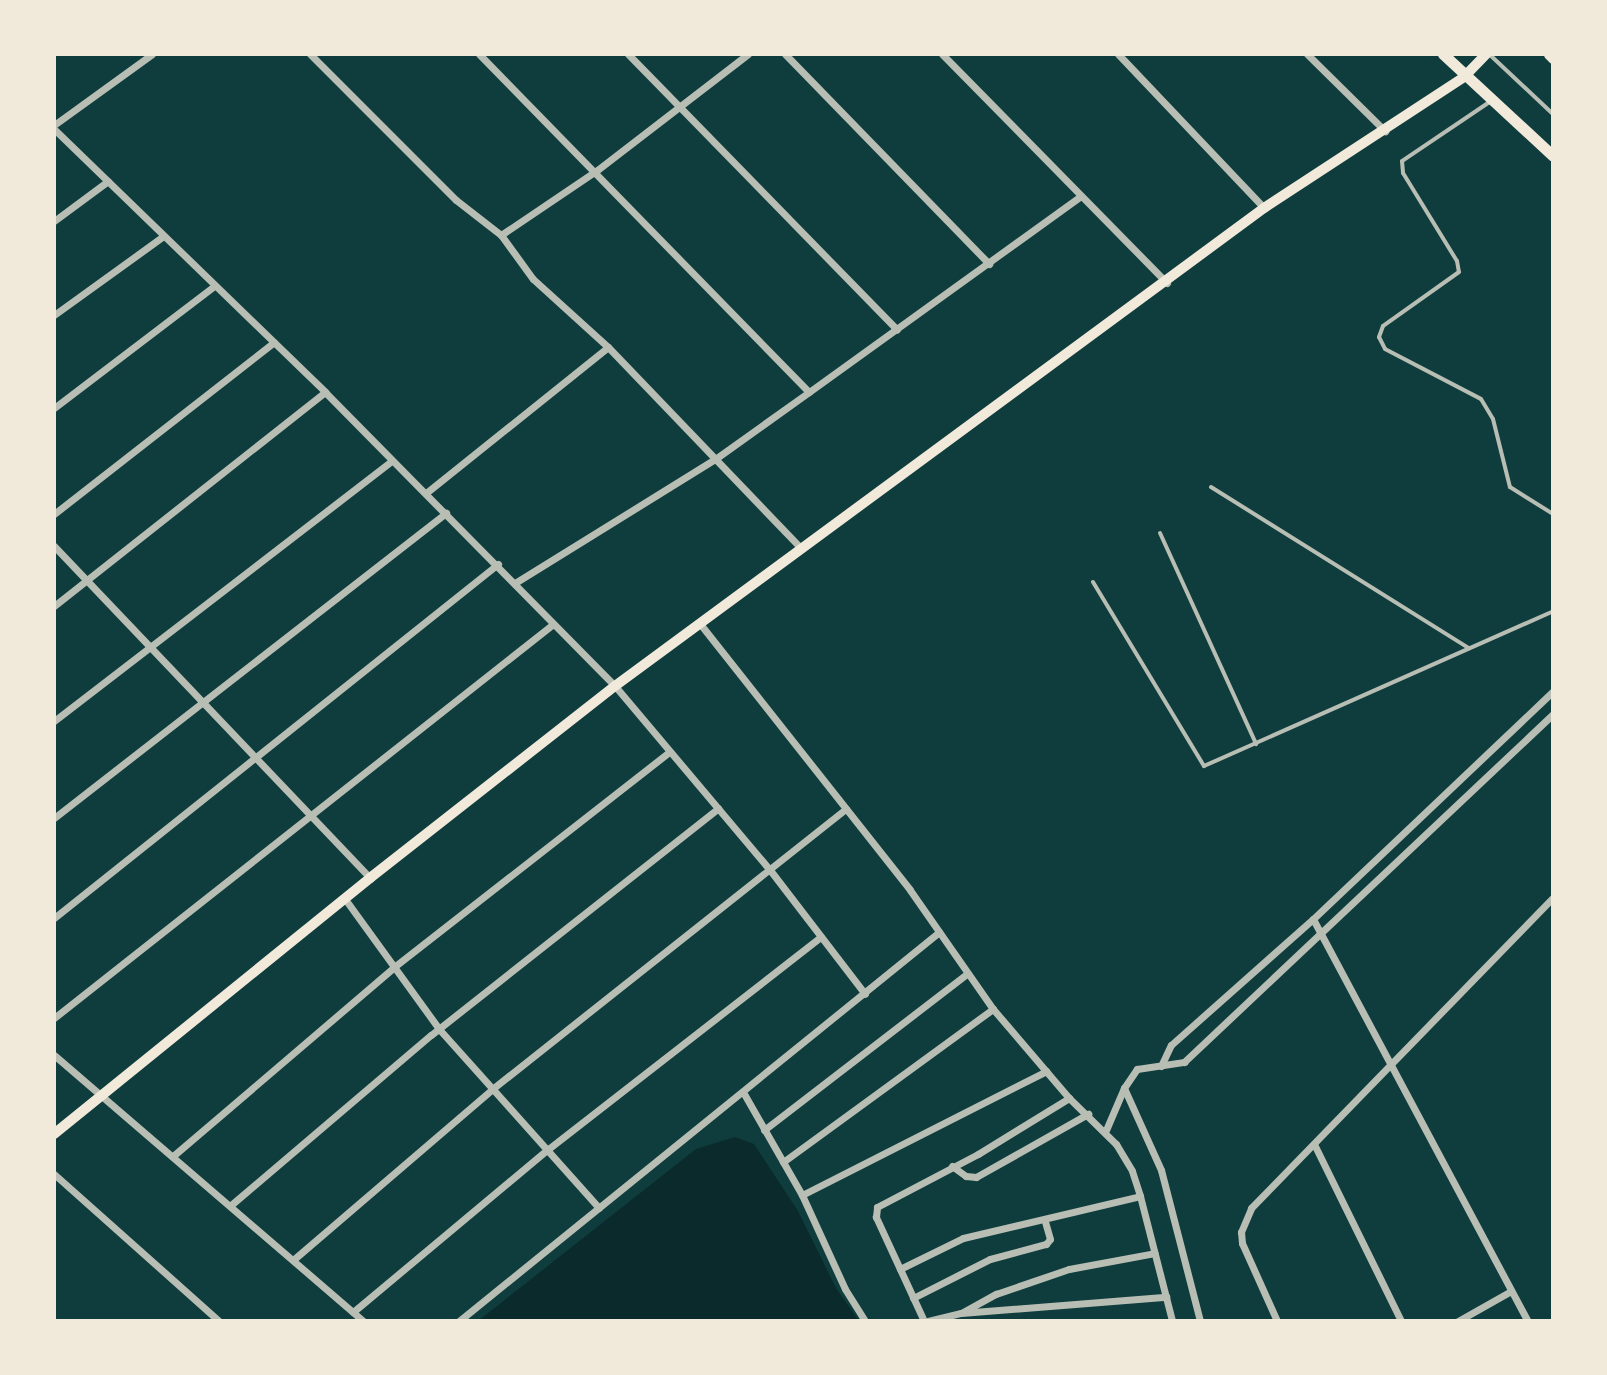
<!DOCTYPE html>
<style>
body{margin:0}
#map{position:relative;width:1607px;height:1375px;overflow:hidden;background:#0f3d3e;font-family:"PT Serif",serif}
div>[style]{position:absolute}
.water>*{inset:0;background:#0a2a2b}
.service>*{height:4px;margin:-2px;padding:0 2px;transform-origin:2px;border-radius:2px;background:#b8beb3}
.minor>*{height:7px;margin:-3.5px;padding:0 3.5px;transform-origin:3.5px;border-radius:3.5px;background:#b8beb3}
.secondary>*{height:10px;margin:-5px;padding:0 5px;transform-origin:5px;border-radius:5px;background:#f1e9da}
.primary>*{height:11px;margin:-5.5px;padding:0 5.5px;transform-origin:5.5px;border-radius:5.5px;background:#f1e9da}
span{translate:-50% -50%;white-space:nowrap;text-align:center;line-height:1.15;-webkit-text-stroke:6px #f1e9da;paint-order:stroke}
.frame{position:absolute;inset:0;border:56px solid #f1e9da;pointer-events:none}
</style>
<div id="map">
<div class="water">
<div style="clip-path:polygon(735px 1137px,754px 1144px,798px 1211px,836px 1288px,859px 1321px,478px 1321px,696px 1149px)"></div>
</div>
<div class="service">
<div style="left:1489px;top:54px;width:88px;rotate:43.2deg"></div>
<div style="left:1491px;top:101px;width:107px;rotate:146deg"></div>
<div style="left:1402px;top:161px;width:12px;rotate:85deg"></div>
<div style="left:1403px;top:173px;width:103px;rotate:58.5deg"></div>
<div style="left:1457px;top:261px;width:11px;rotate:80deg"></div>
<div style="left:1459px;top:272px;width:93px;rotate:144.6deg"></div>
<div style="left:1383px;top:326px;width:12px;rotate:110deg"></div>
<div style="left:1379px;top:337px;width:13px;rotate:63deg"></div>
<div style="left:1385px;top:349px;width:108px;rotate:27.5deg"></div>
<div style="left:1481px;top:399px;width:23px;rotate:59deg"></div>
<div style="left:1493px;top:419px;width:70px;rotate:76deg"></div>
<div style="left:1510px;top:487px;width:51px;rotate:32.1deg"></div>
<div style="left:1211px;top:487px;width:304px;rotate:32deg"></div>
<div style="left:1160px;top:533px;width:232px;rotate:65.5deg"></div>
<div style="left:1093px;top:582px;width:215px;rotate:58.9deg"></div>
<div style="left:1204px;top:766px;width:382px;rotate:-23.9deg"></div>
</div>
<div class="minor">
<div style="left:310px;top:54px;width:206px;rotate:45deg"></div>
<div style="left:456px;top:200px;width:57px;rotate:37.9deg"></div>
<div style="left:501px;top:235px;width:54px;rotate:54deg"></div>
<div style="left:533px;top:279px;width:101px;rotate:42.2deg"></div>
<div style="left:608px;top:347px;width:277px;rotate:46.2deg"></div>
<div style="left:479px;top:54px;width:472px;rotate:45.7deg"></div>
<div style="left:809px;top:392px;width:115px;rotate:144.5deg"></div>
<div style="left:715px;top:459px;width:235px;rotate:148.2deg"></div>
<div style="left:628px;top:54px;width:385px;rotate:45.7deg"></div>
<div style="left:785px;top:54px;width:293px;rotate:45.8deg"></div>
<div style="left:942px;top:54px;width:321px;rotate:45.5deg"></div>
<div style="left:1118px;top:54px;width:212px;rotate:46.5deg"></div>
<div style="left:1307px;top:54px;width:110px;rotate:44.6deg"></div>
<div style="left:54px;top:125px;width:121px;rotate:-35.9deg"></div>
<div style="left:54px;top:129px;width:378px;rotate:44.1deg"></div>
<div style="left:325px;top:392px;width:413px;rotate:45.4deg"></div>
<div style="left:615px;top:686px;width:241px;rotate:49.9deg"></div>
<div style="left:770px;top:870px;width:156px;rotate:52.5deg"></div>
<div style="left:54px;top:221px;width:67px;rotate:-36.5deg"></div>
<div style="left:501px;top:235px;width:115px;rotate:-34deg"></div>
<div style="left:596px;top:171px;width:192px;rotate:-37.6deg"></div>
<div style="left:54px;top:315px;width:133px;rotate:-35.8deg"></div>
<div style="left:809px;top:392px;width:335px;rotate:-35.8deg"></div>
<div style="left:54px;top:408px;width:201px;rotate:-37.3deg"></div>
<div style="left:426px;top:493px;width:233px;rotate:-38.7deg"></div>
<div style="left:54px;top:514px;width:279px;rotate:-38deg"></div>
<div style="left:54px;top:546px;width:458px;rotate:46.4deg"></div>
<div style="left:54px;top:606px;width:345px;rotate:-38.3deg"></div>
<div style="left:701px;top:625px;width:337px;rotate:51.7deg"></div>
<div style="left:910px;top:890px;width:145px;rotate:55.1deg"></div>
<div style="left:993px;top:1009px;width:117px;rotate:49.5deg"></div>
<div style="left:1069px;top:1098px;width:66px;rotate:44.4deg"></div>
<div style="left:1116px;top:1144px;width:31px;rotate:59deg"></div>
<div style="left:1132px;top:1171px;width:26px;rotate:72deg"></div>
<div style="left:1140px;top:1196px;width:129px;rotate:75.6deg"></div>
<div style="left:54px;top:721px;width:426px;rotate:-37.6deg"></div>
<div style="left:54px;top:818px;width:497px;rotate:-37.9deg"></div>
<div style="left:345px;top:899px;width:160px;rotate:54.1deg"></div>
<div style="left:439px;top:1029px;width:240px;rotate:48.2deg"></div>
<div style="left:54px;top:918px;width:568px;rotate:-38.57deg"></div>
<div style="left:1313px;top:919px;width:456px;rotate:61.9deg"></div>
<div style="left:54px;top:1018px;width:636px;rotate:-38.29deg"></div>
<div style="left:54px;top:1055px;width:408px;rotate:40.7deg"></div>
<div style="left:1161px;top:1066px;width:23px;rotate:-65deg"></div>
<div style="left:1171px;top:1045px;width:190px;rotate:-41.6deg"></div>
<div style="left:1313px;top:919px;width:331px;rotate:-43.5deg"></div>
<div style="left:1124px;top:1088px;width:90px;rotate:65.7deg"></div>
<div style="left:1161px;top:1170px;width:156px;rotate:75.5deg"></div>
<div style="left:743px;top:1092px;width:119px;rotate:60.2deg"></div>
<div style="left:802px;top:1195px;width:103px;rotate:65.4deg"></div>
<div style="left:845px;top:1289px;width:38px;rotate:58deg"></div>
<div style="left:764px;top:1130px;width:257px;rotate:-37.6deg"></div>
<div style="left:1106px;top:1130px;width:46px;rotate:-66.8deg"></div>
<div style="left:1124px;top:1088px;width:23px;rotate:-56deg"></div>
<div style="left:1137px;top:1069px;width:48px;rotate:-8.5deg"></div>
<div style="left:1184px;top:1062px;width:507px;rotate:-43.32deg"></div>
<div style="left:1314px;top:1144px;width:197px;rotate:63.8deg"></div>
<div style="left:173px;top:1156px;width:291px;rotate:-40.5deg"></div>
<div style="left:394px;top:967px;width:350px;rotate:-38deg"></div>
<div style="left:783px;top:1162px;width:260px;rotate:-36.1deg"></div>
<div style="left:952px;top:1166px;width:17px;rotate:36deg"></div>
<div style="left:966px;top:1176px;width:10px;rotate:6deg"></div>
<div style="left:976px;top:1177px;width:129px;rotate:-29.4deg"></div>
<div style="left:54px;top:1174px;width:221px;rotate:41.7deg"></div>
<div style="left:802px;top:1195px;width:274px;rotate:-26.9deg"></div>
<div style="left:231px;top:1205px;width:262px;rotate:-40.4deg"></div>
<div style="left:431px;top:1035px;width:366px;rotate:-38.3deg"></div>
<div style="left:293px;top:1260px;width:261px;rotate:-40.6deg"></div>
<div style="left:491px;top:1090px;width:453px;rotate:-38.4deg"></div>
<div style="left:900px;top:1269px;width:70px;rotate:-26.2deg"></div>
<div style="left:963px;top:1238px;width:182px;rotate:-13.3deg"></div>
<div style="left:913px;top:1298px;width:86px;rotate:-26.9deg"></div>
<div style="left:990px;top:1259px;width:58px;rotate:-15deg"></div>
<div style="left:1046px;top:1244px;width:6px;rotate:-51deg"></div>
<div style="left:1050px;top:1239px;width:19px;rotate:-106deg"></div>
<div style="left:353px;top:1312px;width:253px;rotate:-39.9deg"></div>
<div style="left:547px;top:1150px;width:347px;rotate:-37.9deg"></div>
<div style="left:963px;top:1312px;width:38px;rotate:-29deg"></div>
<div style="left:996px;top:1294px;width:77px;rotate:-18.9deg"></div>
<div style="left:1069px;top:1269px;width:87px;rotate:-10.5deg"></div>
<div style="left:459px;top:1321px;width:618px;rotate:-39.02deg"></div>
<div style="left:924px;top:1321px;width:115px;rotate:-114.8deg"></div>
<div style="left:876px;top:1217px;width:10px;rotate:-84deg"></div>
<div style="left:877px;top:1207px;width:114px;rotate:-27.7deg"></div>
<div style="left:978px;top:1154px;width:107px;rotate:-31.6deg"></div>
<div style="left:928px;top:1321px;width:34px;rotate:-14deg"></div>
<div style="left:961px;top:1313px;width:206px;rotate:-4.5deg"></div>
<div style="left:1277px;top:1321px;width:85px;rotate:-114.2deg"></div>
<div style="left:1242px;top:1243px;width:11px;rotate:-95deg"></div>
<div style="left:1241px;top:1232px;width:26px;rotate:-67deg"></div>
<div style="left:1251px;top:1208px;width:434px;rotate:-45.8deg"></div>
<div style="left:1458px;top:1321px;width:61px;rotate:-29.5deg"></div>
</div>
<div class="secondary">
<div style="left:54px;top:1134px;width:407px;rotate:-39deg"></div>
<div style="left:370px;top:878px;width:311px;rotate:-38.1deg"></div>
<div style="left:615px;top:686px;width:806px;rotate:-36.37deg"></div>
<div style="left:1264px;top:208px;width:239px;rotate:-33.2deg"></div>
<div style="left:1464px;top:77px;width:32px;rotate:-46deg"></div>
</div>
<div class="primary">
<div style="left:1443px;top:54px;width:150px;rotate:42.8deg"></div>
<div style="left:1549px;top:54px;width:6px;rotate:45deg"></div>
</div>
<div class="frame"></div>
</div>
